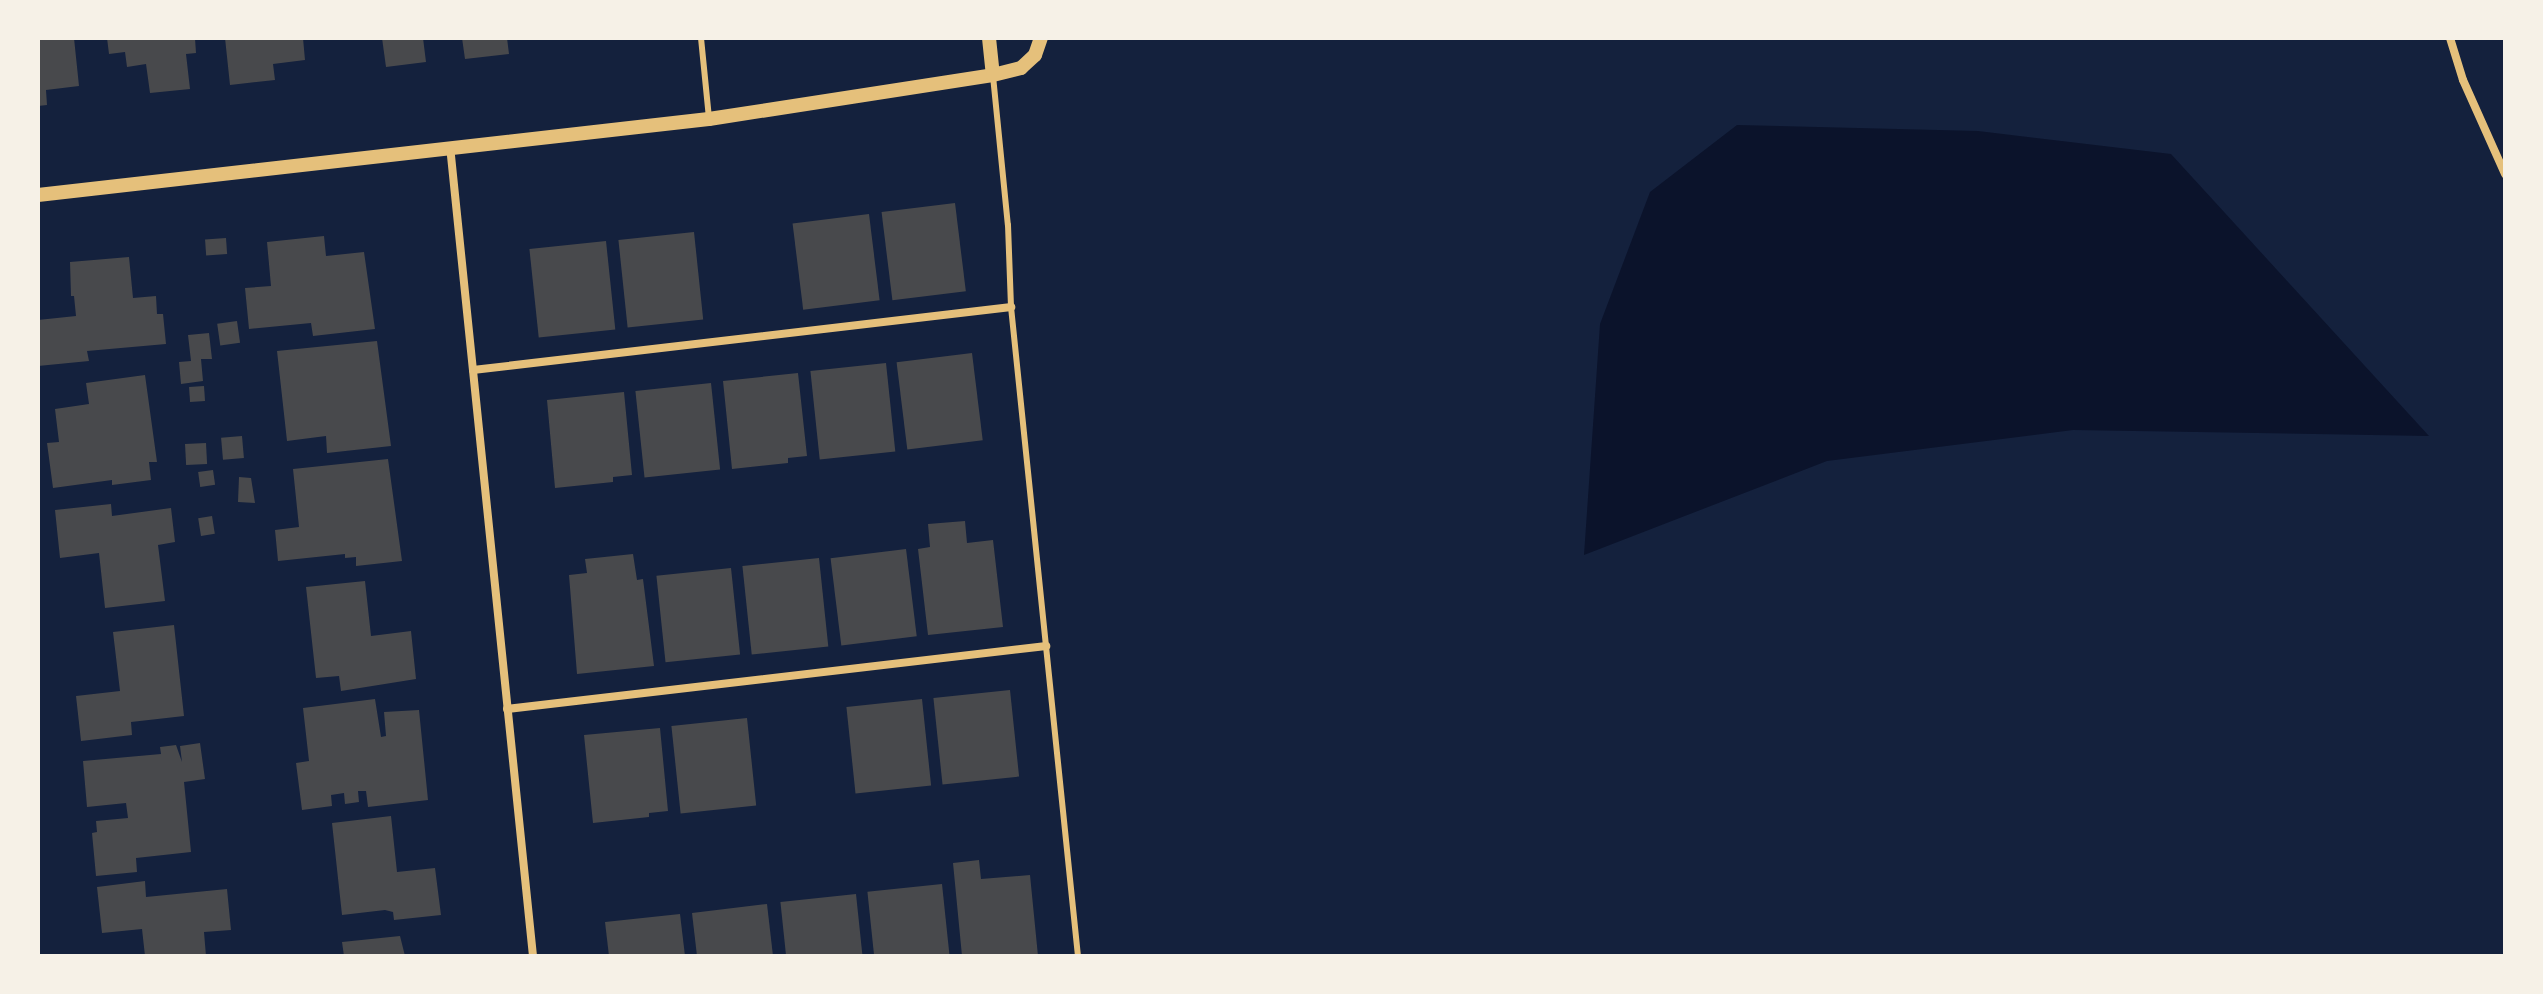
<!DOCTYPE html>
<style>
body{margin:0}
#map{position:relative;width:2543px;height:994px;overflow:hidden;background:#14213d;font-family:Quicksand,sans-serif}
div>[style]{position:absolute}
.water>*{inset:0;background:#0b132b}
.building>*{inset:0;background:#48494c;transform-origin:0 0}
.service>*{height:6px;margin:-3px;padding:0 3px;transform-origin:3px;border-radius:3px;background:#e5c07b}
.minor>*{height:8px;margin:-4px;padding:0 4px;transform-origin:4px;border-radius:4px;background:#e5c07b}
.tertiary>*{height:14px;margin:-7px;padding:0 7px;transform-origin:7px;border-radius:7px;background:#e5c07b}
span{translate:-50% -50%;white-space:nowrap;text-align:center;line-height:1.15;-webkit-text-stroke:8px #f6f1e7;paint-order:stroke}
.frame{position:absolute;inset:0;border:40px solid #f6f1e7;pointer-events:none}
</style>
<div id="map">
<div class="water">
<div style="clip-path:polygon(1737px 125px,1978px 131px,2171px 154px,2429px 436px,2073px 430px,1827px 461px,1584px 555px,1600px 324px,1650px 192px)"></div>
</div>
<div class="building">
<div style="clip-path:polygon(38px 38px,74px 38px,79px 86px,46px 90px,47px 105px,38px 106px)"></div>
<div style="clip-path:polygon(107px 38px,195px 38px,196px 53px,186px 54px,190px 89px,150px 93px,146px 64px,127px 67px,125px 52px,109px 54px)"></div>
<div style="clip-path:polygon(225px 38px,303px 38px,305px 60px,273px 64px,275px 80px,230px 85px)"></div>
<div style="clip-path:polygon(382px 38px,423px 38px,426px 62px,386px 67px)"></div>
<div style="clip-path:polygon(462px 38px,507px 38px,509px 54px,465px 59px)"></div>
<div style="left:955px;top:203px;width:89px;height:74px;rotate:83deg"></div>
<div style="left:869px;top:214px;width:87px;height:77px;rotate:83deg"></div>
<div style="left:694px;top:232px;width:88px;height:76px;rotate:84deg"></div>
<div style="clip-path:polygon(324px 236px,326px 256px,364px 252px,375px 329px,313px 336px,311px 323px,249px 329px,245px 288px,271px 286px,267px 242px)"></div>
<div style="left:226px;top:238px;width:16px;height:21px;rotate:86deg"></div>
<div style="left:606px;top:241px;width:89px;height:77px;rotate:84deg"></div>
<div style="clip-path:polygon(129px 257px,133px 298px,156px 296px,157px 314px,163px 314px,166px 344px,87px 351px,89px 361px,38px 366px,38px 320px,76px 316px,74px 296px,71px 296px,70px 262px)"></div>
<div style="left:237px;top:321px;width:22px;height:20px;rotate:82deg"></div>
<div style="clip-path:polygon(209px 333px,212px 359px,201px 359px,203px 381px,181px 384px,179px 362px,191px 361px,188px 335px)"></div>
<div style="clip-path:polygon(377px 341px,391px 446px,327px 453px,326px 436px,287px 441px,277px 351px)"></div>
<div style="left:972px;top:353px;width:88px;height:76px;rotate:83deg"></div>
<div style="left:886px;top:363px;width:89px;height:76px;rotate:84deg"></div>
<div style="clip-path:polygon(798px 373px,807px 456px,788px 458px,788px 463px,732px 469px,723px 381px)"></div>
<div style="clip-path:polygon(145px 375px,157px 462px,149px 462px,151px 480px,112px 485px,112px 480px,53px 488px,47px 443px,59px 442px,55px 409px,89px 404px,86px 383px)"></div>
<div style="left:711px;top:383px;width:87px;height:76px;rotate:84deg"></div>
<div style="left:204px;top:386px;width:15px;height:15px;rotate:86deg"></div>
<div style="clip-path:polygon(624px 392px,632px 475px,613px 477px,613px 482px,555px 488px,547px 400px)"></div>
<div style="left:242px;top:436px;width:22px;height:21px;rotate:85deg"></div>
<div style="left:206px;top:443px;width:21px;height:21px;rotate:87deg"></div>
<div style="clip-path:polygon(388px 459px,402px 561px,356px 566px,356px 557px,345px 558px,345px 554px,278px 561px,275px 530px,299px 527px,293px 469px)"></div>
<div style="left:213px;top:470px;width:15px;height:15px;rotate:82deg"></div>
<div style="clip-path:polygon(239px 477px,251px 478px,255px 503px,238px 502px)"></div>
<div style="clip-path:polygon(111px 504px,112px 516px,171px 508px,175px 542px,158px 545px,165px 601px,105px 608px,99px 553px,60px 558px,55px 510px)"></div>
<div style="left:212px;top:516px;width:18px;height:14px;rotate:81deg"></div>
<div style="clip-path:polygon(965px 521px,967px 543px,993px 540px,1003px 627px,928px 635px,918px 549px,930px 547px,928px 524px)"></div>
<div style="left:906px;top:549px;width:88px;height:76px;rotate:83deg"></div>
<div style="clip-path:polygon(633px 554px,637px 580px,643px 579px,654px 666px,577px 674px,569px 575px,587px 573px,585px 559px)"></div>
<div style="left:819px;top:558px;width:89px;height:77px;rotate:84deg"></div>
<div style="left:731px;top:568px;width:87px;height:75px;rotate:84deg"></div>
<div style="clip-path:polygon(365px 581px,371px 636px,411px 631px,416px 679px,341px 691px,339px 676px,316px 678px,306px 587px)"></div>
<div style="clip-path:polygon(174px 625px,184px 716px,131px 722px,132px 735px,81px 741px,76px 696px,120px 691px,113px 632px)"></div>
<div style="left:1010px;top:690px;width:87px;height:77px;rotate:84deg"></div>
<div style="clip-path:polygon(375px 699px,381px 737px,386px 736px,384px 712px,419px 710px,428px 800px,368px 807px,366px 791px,358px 791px,359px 802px,345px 804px,344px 793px,331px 795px,332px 806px,302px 810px,296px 763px,309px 761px,303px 708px)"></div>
<div style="left:922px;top:699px;width:87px;height:76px;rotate:84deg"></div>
<div style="left:747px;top:718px;width:88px;height:76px;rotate:84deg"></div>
<div style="clip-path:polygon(660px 728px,668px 811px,649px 813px,649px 817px,593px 823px,584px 735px)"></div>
<div style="clip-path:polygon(200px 743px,205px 779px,184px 782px,191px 852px,136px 858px,137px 872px,96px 876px,92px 833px,97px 832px,96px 821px,128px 818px,126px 803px,87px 807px,83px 761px,161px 754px,160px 747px,176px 745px,182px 762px,180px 746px)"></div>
<div style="clip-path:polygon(391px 816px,397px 872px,435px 868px,441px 915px,394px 920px,393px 912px,385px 910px,342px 915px,332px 823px)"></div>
<div style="clip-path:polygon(979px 860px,981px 879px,1030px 875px,1038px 956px,962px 956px,953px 863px)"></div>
<div style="clip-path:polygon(145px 881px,146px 897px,227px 889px,231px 930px,204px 932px,206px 956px,145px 956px,142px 929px,102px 933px,97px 887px)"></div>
<div style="left:942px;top:884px;width:72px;height:75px;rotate:84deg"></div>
<div style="left:856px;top:894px;width:62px;height:76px;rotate:84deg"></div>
<div style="clip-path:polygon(767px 904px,773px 956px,697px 956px,692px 913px)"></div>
<div style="clip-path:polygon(680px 914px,685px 956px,609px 956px,605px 922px)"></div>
<div style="clip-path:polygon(400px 936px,405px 956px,344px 956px,342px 942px)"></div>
</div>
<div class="service">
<div style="left:701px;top:38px;width:80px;rotate:84.3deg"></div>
<div style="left:993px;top:76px;width:150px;rotate:84.3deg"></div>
<div style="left:1008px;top:225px;width:82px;rotate:87.9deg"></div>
<div style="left:1011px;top:307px;width:652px;rotate:84.11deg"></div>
</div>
<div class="minor">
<div style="left:2450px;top:38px;width:44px;rotate:72.8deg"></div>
<div style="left:2463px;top:80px;width:103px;rotate:65.9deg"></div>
<div style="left:450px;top:146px;width:814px;rotate:84.15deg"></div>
<div style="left:473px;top:370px;width:542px;rotate:-6.68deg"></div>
<div style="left:507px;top:709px;width:543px;rotate:-6.67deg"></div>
</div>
<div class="tertiary">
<div style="left:989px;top:38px;width:37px;rotate:84deg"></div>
<div style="left:38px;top:195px;width:675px;rotate:-6.46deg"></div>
<div style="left:709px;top:119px;width:287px;rotate:-8.8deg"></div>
<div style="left:993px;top:75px;width:29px;rotate:-14deg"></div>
<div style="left:1021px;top:68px;width:19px;rotate:-43deg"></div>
<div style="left:1035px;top:55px;width:18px;rotate:-71deg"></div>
</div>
<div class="frame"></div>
</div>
